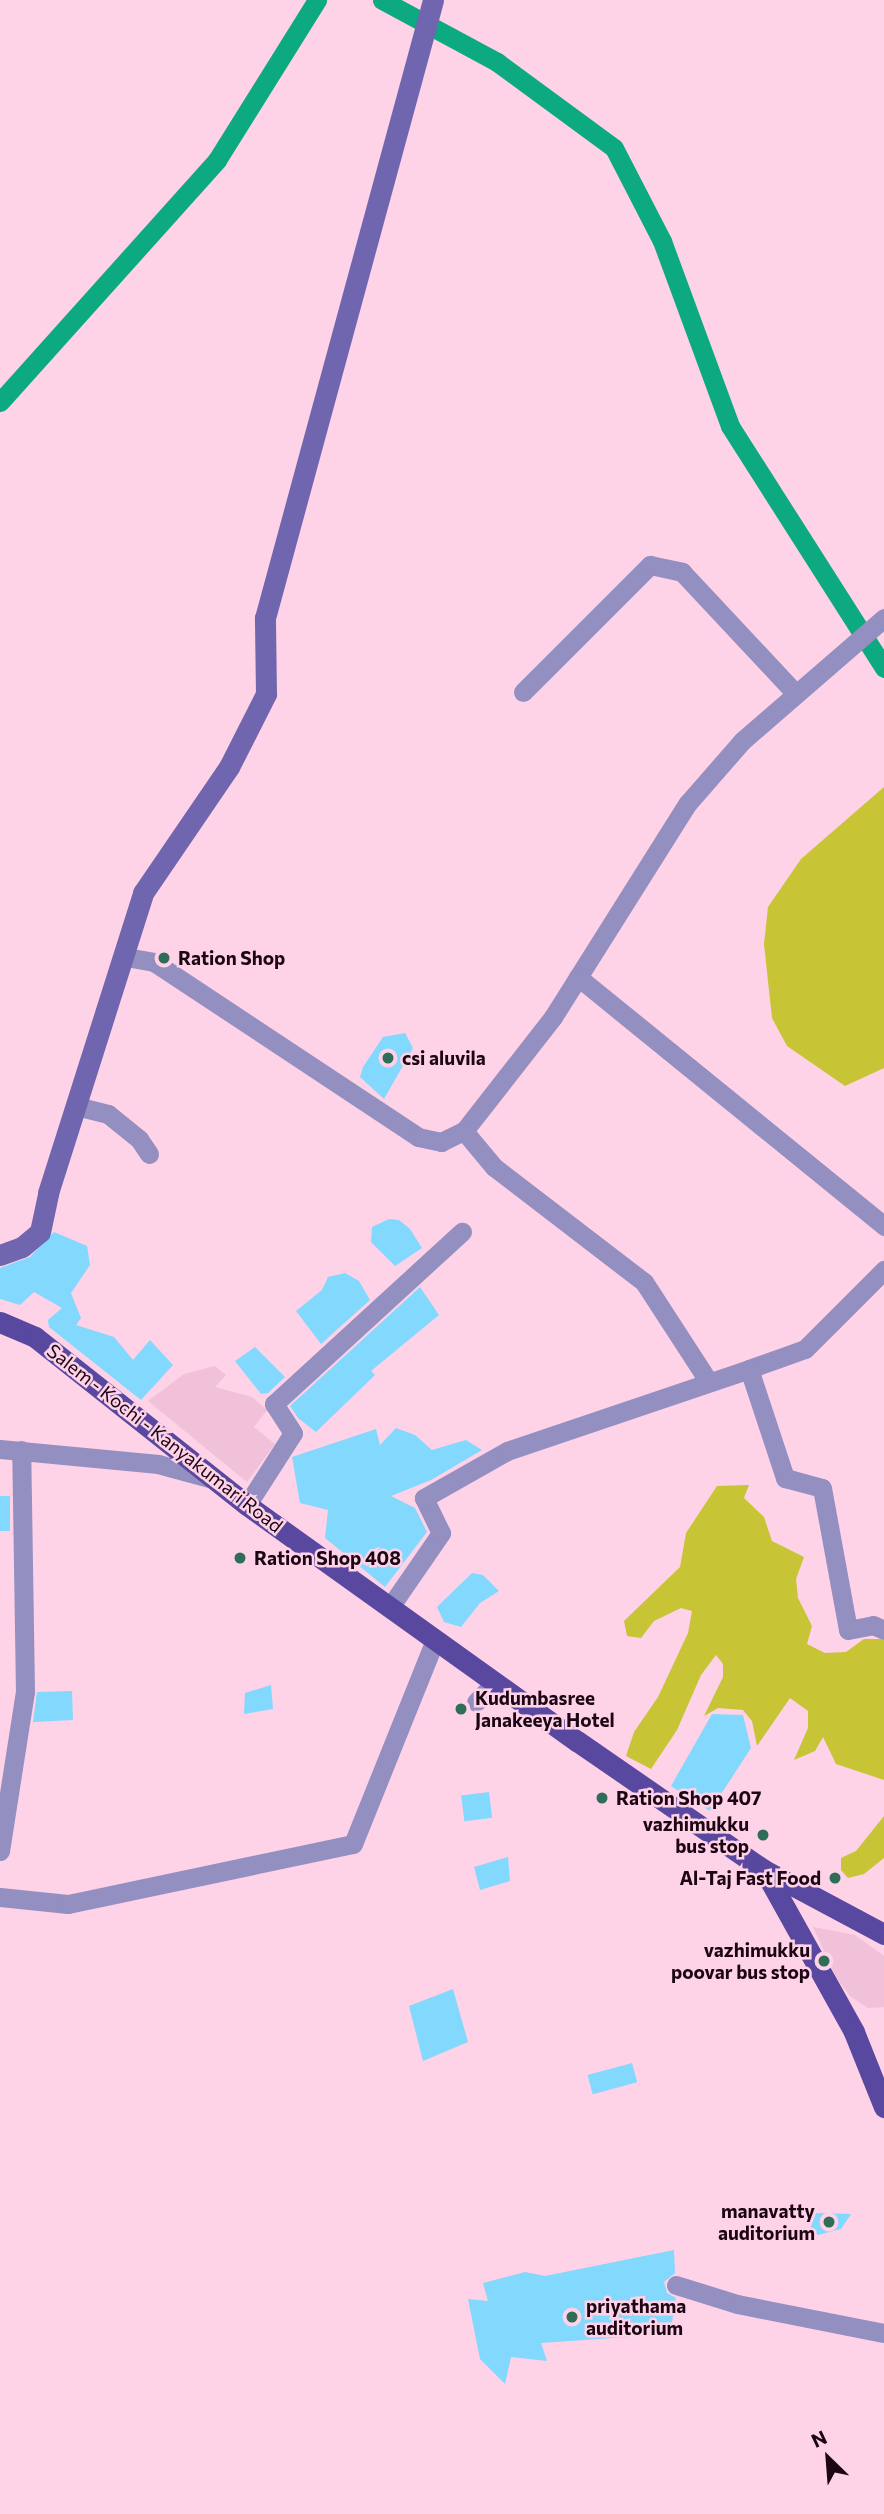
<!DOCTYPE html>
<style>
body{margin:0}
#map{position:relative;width:884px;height:2514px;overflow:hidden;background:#fed2e7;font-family:Commissioner,sans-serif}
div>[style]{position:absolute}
.built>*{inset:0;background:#f0c1d8}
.green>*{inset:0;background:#c7c435}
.canal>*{height:19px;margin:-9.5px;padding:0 9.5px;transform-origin:9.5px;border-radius:9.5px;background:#0da981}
.building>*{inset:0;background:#83d8fe;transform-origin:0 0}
.street>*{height:19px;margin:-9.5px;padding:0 9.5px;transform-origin:9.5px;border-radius:9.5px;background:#938fc1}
.secondary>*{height:21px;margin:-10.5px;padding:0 10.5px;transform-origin:10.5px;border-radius:10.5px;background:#7066af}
.primary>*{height:21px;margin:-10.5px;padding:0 10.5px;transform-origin:10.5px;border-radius:10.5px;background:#5848a0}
.dots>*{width:19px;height:19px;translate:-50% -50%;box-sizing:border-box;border:4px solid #fed2e7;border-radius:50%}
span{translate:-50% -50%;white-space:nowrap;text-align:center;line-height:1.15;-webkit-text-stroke:5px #fed2e7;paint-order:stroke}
.poi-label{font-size:19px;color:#1d0613;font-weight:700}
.left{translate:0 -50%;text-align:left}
.right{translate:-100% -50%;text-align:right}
.street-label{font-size:19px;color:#1d0613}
.north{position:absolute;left:793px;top:2423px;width:70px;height:70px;-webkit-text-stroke:5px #fed2e7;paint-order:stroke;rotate:335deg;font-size:19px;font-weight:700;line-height:28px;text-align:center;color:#1d0613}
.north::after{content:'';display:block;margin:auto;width:24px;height:32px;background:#1d0613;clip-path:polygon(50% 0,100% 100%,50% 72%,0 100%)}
</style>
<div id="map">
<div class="built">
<div style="clip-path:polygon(215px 1366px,226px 1375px,215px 1387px,252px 1397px,267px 1410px,254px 1427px,275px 1444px,247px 1482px,148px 1401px,184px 1374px)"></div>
<div style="clip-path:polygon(813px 1927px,855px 1935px,884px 1956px,884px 2007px,868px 2008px,850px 1996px,836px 1977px)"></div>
</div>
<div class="green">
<div style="clip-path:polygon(884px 787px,884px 1068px,845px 1086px,787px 1046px,772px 1018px,764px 944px,768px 907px,801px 859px)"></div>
<div style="clip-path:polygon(749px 1485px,744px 1498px,764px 1517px,772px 1541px,804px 1557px,796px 1579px,798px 1598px,812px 1626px,807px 1644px,825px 1653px,846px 1652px,864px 1639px,884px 1639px,884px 1780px,836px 1764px,823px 1737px,815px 1751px,794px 1760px,808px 1728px,808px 1711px,790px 1698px,757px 1746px,752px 1721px,743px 1710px,718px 1708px,704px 1716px,723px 1677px,723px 1664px,716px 1655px,701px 1675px,677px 1730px,651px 1769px,626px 1756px,634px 1732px,658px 1697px,688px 1633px,692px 1611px,681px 1608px,654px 1621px,641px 1638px,627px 1636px,624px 1621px,680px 1567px,686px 1533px,717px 1486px)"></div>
<div style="clip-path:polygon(884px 1816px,884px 1858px,864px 1874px,848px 1878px,841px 1870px,841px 1858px,856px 1851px)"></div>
</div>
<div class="canal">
<div style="left:382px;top:0;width:131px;rotate:28.3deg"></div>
<div style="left:497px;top:62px;width:145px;rotate:36.3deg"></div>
<div style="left:614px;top:148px;width:105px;rotate:62.7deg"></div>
<div style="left:662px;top:241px;width:197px;rotate:69.8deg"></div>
<div style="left:730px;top:426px;width:287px;rotate:57.5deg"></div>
<div style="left:0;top:402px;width:325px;rotate:-48.1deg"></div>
<div style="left:217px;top:160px;width:189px;rotate:-58deg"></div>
</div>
<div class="building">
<div style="clip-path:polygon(405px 1033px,413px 1048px,384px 1099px,360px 1077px,363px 1067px,383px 1037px)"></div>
<div style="clip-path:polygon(389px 1219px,399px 1220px,410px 1229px,422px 1248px,395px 1266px,371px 1242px,372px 1227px)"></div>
<div style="clip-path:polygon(54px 1232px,87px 1246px,90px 1265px,71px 1293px,81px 1318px,76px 1325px,114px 1337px,133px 1360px,150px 1340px,173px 1365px,141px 1400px,49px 1327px,48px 1320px,62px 1308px,34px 1292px,20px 1305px,0 1299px,0 1268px,30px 1257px)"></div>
<div style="clip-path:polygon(345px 1273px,359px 1281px,370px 1300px,321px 1344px,296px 1311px,322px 1290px,328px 1277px)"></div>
<div style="clip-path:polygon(420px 1287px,439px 1315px,371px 1371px,375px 1375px,316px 1432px,298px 1418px,290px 1406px)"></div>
<div style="clip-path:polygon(255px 1347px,285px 1377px,268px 1393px,261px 1394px,235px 1361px)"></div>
<div style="clip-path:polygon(396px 1428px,415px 1435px,432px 1450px,466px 1440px,482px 1450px,431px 1480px,391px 1496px,415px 1508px,427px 1532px,385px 1587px,325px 1538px,328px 1510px,300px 1503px,292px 1457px,376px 1429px,380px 1445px)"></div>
<div style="left:0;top:1496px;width:10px;height:35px"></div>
<div style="clip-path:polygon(472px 1573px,483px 1575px,499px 1591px,480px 1603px,461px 1627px,444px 1622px,437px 1607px)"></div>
<div style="clip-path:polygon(271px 1685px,273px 1709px,244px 1714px,245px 1693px)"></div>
<div style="clip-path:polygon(72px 1691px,73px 1720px,33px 1722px,37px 1692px)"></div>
<div style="clip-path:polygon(712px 1714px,743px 1715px,751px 1748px,710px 1811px,671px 1786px)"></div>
<div style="left:489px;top:1792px;width:26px;height:28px;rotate:83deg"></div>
<div style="clip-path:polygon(508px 1857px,510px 1881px,480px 1890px,474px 1867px)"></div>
<div style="clip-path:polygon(453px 1989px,468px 2042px,423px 2061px,409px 2006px)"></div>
<div style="left:632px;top:2063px;width:20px;height:46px;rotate:75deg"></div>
<div style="clip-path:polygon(816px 2213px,851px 2214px,841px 2229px,818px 2235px,810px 2229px)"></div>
<div style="clip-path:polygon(674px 2250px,675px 2273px,664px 2282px,667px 2293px,676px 2298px,670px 2334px,541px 2343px,547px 2361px,511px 2357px,505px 2384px,480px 2359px,468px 2299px,488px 2301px,483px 2283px,525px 2272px,545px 2276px)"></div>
</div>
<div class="street">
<div style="left:523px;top:692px;width:180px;rotate:-45deg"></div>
<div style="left:650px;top:565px;width:33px;rotate:12deg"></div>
<div style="left:682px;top:572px;width:167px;rotate:46.9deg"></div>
<div style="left:126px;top:957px;width:28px;rotate:10deg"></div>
<div style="left:154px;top:962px;width:317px;rotate:33.5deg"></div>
<div style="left:418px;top:1137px;width:24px;rotate:12deg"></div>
<div style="left:441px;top:1142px;width:25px;rotate:-26deg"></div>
<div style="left:464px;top:1131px;width:145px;rotate:-52deg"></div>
<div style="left:553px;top:1017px;width:253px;rotate:-57.8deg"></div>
<div style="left:688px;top:803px;width:82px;rotate:-48.9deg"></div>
<div style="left:742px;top:741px;width:188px;rotate:-40.9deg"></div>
<div style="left:578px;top:977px;width:395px;rotate:39.1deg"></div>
<div style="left:76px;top:1106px;width:33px;rotate:14deg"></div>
<div style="left:108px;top:1114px;width:40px;rotate:39deg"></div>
<div style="left:139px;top:1139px;width:18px;rotate:56deg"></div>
<div style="left:464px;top:1131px;width:47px;rotate:50.2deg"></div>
<div style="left:494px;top:1167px;width:189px;rotate:37.5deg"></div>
<div style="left:644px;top:1282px;width:119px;rotate:57deg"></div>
<div style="left:749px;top:1369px;width:59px;rotate:-19.7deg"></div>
<div style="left:805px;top:1349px;width:112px;rotate:-45deg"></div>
<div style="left:0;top:1449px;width:159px;rotate:5.4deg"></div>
<div style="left:158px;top:1464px;width:57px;rotate:15.3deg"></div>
<div style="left:247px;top:1505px;width:85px;rotate:-57.4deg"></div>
<div style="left:293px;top:1433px;width:35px;rotate:-123deg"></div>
<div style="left:274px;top:1404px;width:255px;rotate:-42.5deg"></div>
<div style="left:390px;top:1607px;width:90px;rotate:-55.4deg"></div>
<div style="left:441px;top:1533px;width:39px;rotate:-116deg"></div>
<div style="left:424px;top:1498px;width:95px;rotate:-29.5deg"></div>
<div style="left:507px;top:1451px;width:256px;rotate:-18.7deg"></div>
<div style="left:749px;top:1369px;width:115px;rotate:71.7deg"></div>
<div style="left:785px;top:1478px;width:38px;rotate:15deg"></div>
<div style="left:822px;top:1488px;width:144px;rotate:79.6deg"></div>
<div style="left:848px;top:1630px;width:25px;rotate:-11deg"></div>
<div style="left:873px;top:1625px;width:12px;rotate:24deg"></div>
<div style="left:476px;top:1702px;width:28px;rotate:-46deg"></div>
<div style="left:0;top:1851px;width:161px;rotate:-81.1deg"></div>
<div style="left:25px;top:1692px;width:242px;rotate:-90.9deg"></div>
<div style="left:0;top:1897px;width:68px;rotate:5.9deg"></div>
<div style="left:68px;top:1904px;width:291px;rotate:-11.9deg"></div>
<div style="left:353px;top:1844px;width:220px;rotate:-68.1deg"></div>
<div style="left:676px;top:2285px;width:64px;rotate:17.3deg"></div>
<div style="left:737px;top:2304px;width:150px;rotate:11.2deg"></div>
</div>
<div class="secondary">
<div style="left:0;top:1255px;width:23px;rotate:-20deg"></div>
<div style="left:22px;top:1247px;width:23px;rotate:-40deg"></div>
<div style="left:40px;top:1232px;width:40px;rotate:-78deg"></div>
<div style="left:48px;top:1193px;width:315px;rotate:-72.4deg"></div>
<div style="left:143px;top:893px;width:153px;rotate:-55.7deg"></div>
<div style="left:229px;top:767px;width:82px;rotate:-63.1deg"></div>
<div style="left:266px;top:694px;width:76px;rotate:-90.8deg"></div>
<div style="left:265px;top:618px;width:640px;rotate:-74.79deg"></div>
</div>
<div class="primary">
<div style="left:0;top:1322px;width:38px;rotate:23deg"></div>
<div style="left:35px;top:1337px;width:270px;rotate:38.4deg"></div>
<div style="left:247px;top:1505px;width:406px;rotate:35.6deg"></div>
<div style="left:577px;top:1741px;width:227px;rotate:34.6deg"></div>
<div style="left:764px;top:1870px;width:136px;rotate:28.1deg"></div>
<div style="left:764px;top:1870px;width:185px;rotate:60.9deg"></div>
<div style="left:854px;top:2032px;width:81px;rotate:68.2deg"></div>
</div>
<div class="dots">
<div style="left:164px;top:958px;background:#306d58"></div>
<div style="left:388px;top:1058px;background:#306d58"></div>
<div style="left:240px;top:1558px;background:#306d58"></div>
<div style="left:461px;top:1709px;background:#306d58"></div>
<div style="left:602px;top:1798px;background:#306d58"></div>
<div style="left:763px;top:1835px;background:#306d58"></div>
<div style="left:835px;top:1878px;background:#306d58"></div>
<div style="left:824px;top:1961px;background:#306d58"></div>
<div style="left:829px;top:2222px;background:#306d58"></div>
<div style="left:572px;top:2317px;background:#306d58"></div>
</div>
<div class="poi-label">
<span class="left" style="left:178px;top:958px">Ration Shop</span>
<span class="left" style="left:402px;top:1058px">csi aluvila</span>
<span class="left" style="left:254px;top:1558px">Ration Shop 408</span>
<span class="left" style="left:475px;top:1709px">Kudumbasree<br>Janakeeya Hotel</span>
<span class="left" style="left:616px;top:1798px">Ration Shop 407</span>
<span class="right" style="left:749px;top:1835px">vazhimukku<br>bus stop</span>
<span class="right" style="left:821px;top:1878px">Al-Taj Fast Food</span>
<span class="right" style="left:810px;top:1961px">vazhimukku<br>poovar bus stop</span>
<span class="right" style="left:815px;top:2222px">manavatty<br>auditorium</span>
<span class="left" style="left:586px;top:2317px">priyathama<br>auditorium</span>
</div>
<div class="street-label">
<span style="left:165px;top:1438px;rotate:38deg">Salem - Kochi - Kanyakumari Road</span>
</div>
<div class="north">N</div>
</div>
